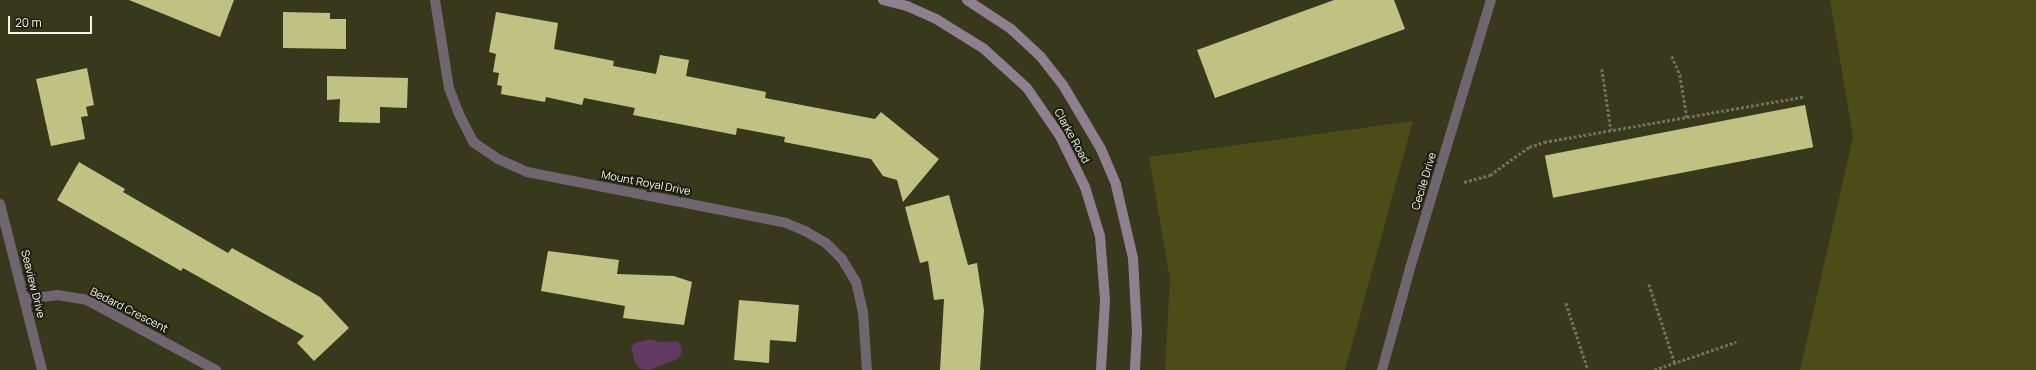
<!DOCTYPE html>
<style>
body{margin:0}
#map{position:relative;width:2036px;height:370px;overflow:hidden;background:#37381c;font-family:Manrope,sans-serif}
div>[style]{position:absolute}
.green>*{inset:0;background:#4c4c16}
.water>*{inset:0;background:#623961}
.building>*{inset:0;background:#c0c284;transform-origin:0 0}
.path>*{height:2.5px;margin-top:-1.25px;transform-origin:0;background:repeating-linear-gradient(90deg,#6f7057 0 3px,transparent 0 5px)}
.minor>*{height:10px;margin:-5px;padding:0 5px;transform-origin:5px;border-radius:5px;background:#70666f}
.tertiary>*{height:10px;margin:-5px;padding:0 5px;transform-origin:5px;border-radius:5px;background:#70666f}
.secondary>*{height:10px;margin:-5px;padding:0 5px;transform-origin:5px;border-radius:5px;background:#90808f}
span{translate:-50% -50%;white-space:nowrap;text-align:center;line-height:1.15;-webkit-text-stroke:4px #1e1e12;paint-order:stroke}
.street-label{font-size:11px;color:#f2f3e2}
.scale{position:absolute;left:8px;top:16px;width:84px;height:18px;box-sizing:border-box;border:2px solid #f2f3e2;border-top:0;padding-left:5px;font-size:12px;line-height:14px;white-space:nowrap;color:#f2f3e2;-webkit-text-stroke:3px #1e1e12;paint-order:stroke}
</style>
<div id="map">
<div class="green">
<div style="clip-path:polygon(1830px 0,2036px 0,2036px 370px,1800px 370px,1853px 137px)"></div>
<div style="clip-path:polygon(1413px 121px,1345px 370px,1165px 370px,1170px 279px,1149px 157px)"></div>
</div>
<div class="water">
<div style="clip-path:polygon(650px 339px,660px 342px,678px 341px,682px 349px,681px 355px,676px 360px,649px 370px,641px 369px,635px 363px,631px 348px,635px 343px)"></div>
</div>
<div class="building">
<div style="clip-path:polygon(129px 0,234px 0,220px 37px)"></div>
<div style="clip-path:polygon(1394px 0,1405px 29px,1215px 98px,1197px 50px,1334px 0)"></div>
<div style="clip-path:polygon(283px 12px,330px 13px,330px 19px,346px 19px,346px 49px,283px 48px)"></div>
<div style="clip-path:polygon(496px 12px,558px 23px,554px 49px,614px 61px,613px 66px,656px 74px,660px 55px,689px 60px,686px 76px,766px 92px,765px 98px,875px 119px,881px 112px,939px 159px,903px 202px,897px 180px,883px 176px,871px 159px,784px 142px,785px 137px,737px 128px,736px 135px,633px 115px,635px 108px,584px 98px,582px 105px,546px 97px,545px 102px,501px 94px,502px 86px,497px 85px,499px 73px,493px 72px,496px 54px,489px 52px)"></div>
<div style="clip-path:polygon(87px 68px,94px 105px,86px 107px,88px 116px,81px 117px,85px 139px,51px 146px,36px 79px)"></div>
<div style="clip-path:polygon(327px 76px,408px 78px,407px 108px,380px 107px,380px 123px,339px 122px,340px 99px,327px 100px)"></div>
<div style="left:1805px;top:105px;width:43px;height:265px;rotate:79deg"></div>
<div style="clip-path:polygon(79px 162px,125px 189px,123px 192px,228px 253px,232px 248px,320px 297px,349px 328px,314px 361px,297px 343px,304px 336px,183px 268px,181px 271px,57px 200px)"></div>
<div style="clip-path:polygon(949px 195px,968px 265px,977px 263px,984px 310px,980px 370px,940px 370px,944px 299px,934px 300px,928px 261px,920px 263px,905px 207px)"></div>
<div style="clip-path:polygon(548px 251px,619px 260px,617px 274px,674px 276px,692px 282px,684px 325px,623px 318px,625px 306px,541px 291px)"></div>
<div style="clip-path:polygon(739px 300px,799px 305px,796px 342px,770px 340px,769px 363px,734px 360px)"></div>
</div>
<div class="path">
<div style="left:1672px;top:56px;width:21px;rotate:67deg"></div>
<div style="left:1680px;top:75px;width:43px;rotate:80.5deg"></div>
<div style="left:1602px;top:69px;width:62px;rotate:81.6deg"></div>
<div style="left:1464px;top:182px;width:27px;rotate:-15deg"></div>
<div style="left:1490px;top:175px;width:48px;rotate:-35.7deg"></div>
<div style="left:1529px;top:147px;width:16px;rotate:-18deg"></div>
<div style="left:1544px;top:142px;width:263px;rotate:-9.9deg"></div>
<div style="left:1649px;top:284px;width:83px;rotate:71.8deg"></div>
<div style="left:1566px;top:303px;width:71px;rotate:71.8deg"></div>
<div style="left:1654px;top:370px;width:87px;rotate:-18.9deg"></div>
</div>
<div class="minor">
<div style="left:435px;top:0;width:89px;rotate:81deg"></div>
<div style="left:449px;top:88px;width:26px;rotate:69deg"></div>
<div style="left:458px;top:112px;width:34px;rotate:63deg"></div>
<div style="left:473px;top:142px;width:30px;rotate:34deg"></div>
<div style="left:498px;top:159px;width:32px;rotate:24deg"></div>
<div style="left:527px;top:172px;width:264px;rotate:11.1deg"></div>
<div style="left:786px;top:223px;width:21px;rotate:23deg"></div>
<div style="left:805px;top:231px;width:24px;rotate:30deg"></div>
<div style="left:826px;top:243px;width:23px;rotate:45deg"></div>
<div style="left:842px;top:259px;width:27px;rotate:59deg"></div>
<div style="left:856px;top:282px;width:31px;rotate:77deg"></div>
<div style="left:863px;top:312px;width:58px;rotate:86.1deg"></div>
<div style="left:0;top:204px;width:171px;rotate:75.8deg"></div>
<div style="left:26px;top:299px;width:31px;rotate:-7deg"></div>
<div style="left:57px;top:295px;width:30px;rotate:9deg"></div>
<div style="left:87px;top:300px;width:147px;rotate:28.5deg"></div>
</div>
<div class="tertiary">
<div style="left:1382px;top:370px;width:106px;rotate:-74.6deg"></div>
<div style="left:1410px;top:268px;width:280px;rotate:-73.2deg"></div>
</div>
<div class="secondary">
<div style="left:883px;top:0;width:25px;rotate:14deg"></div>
<div style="left:907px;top:6px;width:32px;rotate:24deg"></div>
<div style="left:936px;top:19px;width:55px;rotate:31.7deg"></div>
<div style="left:983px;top:48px;width:59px;rotate:42.3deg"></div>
<div style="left:1027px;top:88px;width:58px;rotate:55.5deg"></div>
<div style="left:1060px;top:136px;width:57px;rotate:63.9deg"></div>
<div style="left:1085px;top:187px;width:51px;rotate:73deg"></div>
<div style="left:1100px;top:236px;width:64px;rotate:85.5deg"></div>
<div style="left:1105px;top:300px;width:70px;rotate:93.3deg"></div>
<div style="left:967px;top:0;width:53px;rotate:33.4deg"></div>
<div style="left:1011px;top:29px;width:41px;rotate:43deg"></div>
<div style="left:1041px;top:57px;width:36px;rotate:52deg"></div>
<div style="left:1063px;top:85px;width:74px;rotate:59.3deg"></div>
<div style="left:1101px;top:149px;width:39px;rotate:67deg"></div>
<div style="left:1116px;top:185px;width:75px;rotate:76.9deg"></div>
<div style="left:1133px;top:258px;width:73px;rotate:86.9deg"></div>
<div style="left:1137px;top:331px;width:39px;rotate:93deg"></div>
</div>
<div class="street-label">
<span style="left:1072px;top:136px;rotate:61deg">Clarke Road</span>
<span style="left:1424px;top:181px;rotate:-73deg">Cecile Drive</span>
<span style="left:646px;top:183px;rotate:11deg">Mount Royal Drive</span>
<span style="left:33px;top:284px;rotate:76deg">Seaview Drive</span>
<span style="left:129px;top:310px;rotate:27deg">Bedard Crescent</span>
</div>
<div class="scale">20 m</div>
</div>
